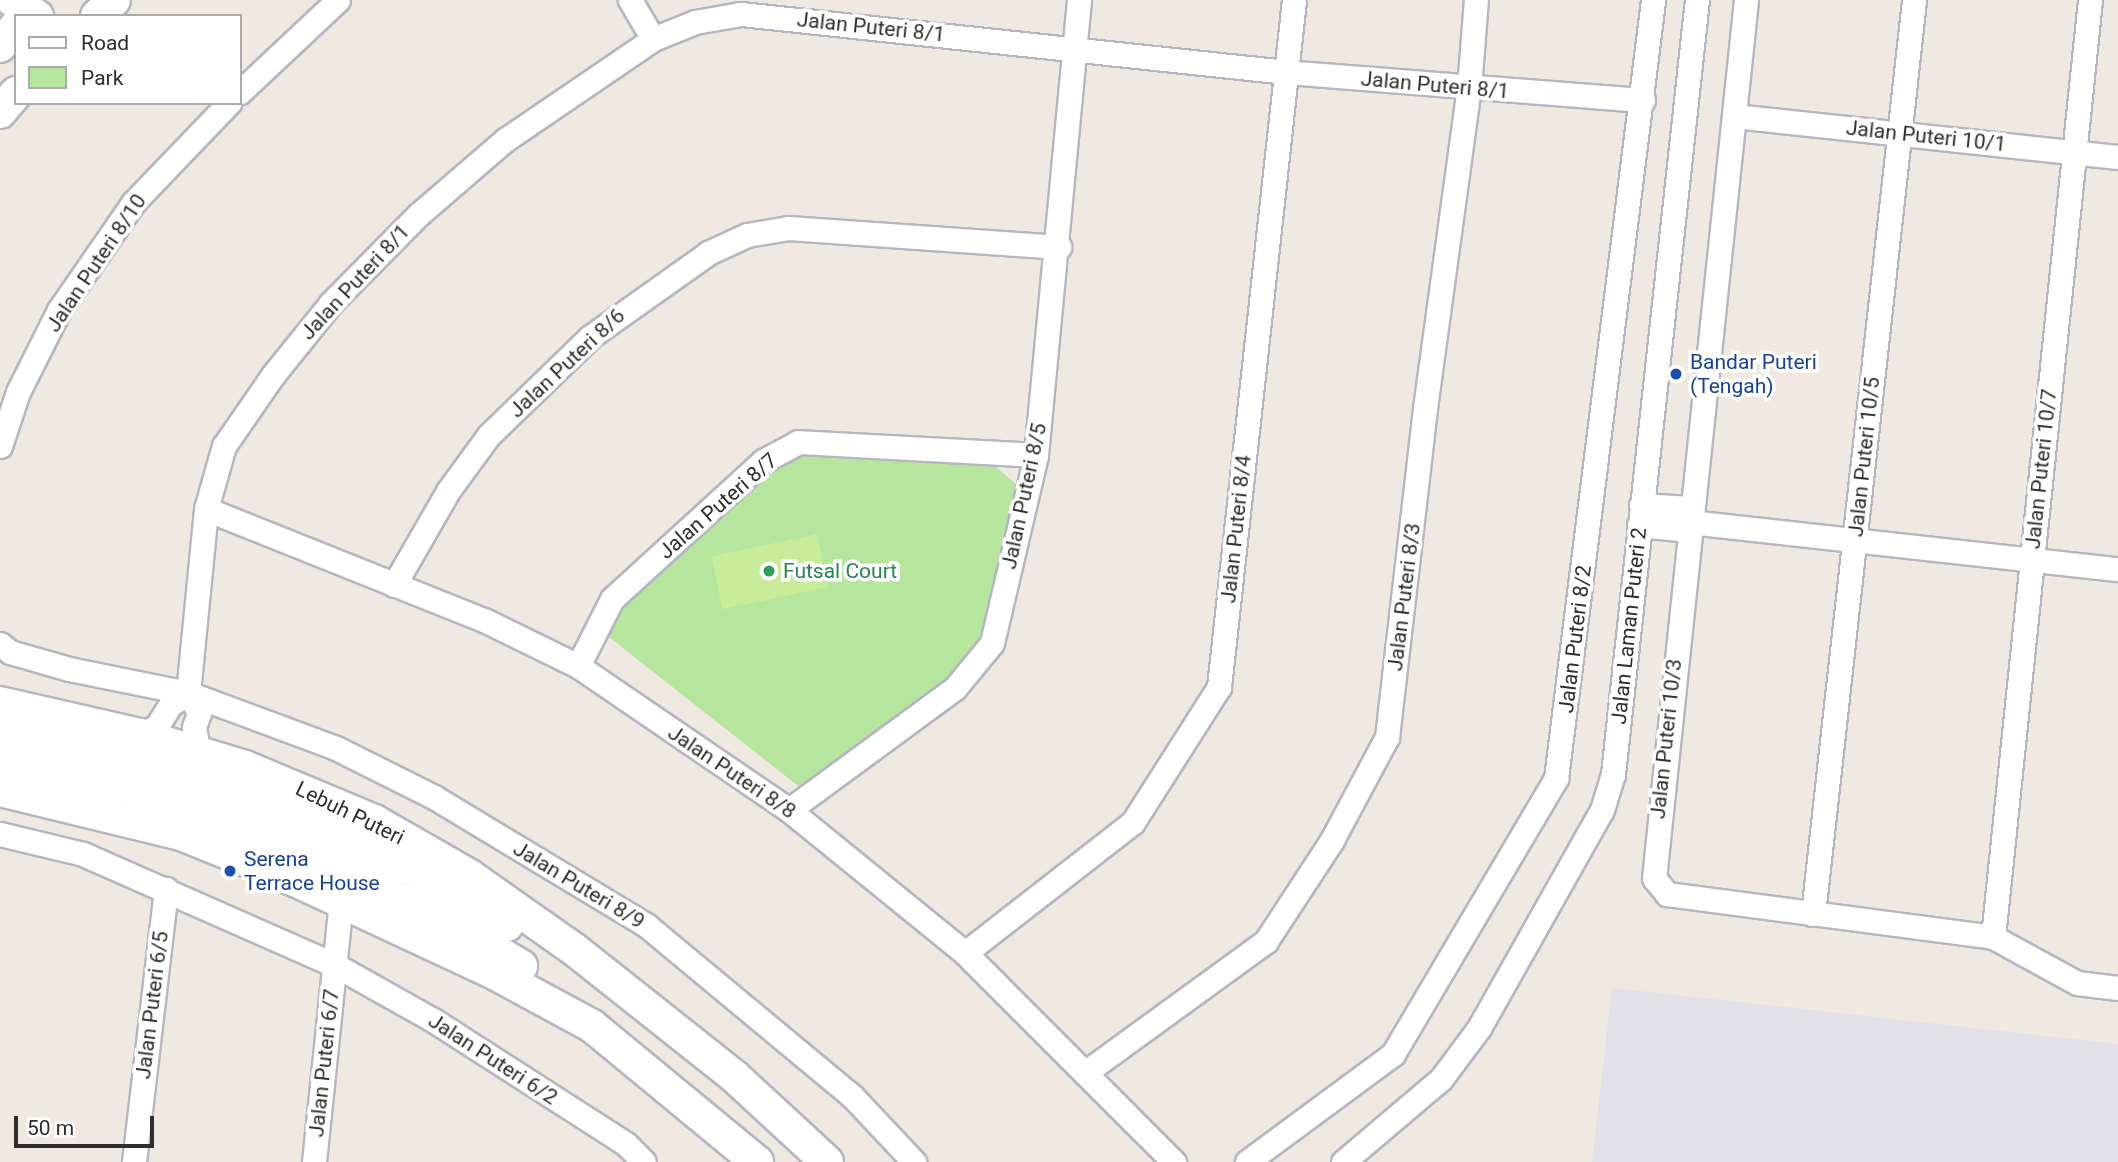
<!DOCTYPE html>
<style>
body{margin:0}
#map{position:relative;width:2118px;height:1162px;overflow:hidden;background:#efe9e1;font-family:Roboto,sans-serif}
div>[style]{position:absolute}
.industrial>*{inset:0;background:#e3e1e8}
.green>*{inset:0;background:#b6e59e}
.pitch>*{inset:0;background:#c9ec9a;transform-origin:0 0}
.roads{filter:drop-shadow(2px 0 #b4b7c1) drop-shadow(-2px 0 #b4b7c1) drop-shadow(0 2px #b4b7c1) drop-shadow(0 -2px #b4b7c1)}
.minor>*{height:23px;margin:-11.5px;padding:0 11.5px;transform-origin:11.5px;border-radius:11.5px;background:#fff}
.secondary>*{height:32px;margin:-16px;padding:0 16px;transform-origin:16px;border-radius:16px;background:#fff}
.dots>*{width:19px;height:19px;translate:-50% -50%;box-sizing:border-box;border:4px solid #fff;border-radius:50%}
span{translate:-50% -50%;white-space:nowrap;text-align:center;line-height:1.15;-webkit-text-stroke:7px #fff;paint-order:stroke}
.street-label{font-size:21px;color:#2e2e2e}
.transit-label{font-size:21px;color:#164399}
.left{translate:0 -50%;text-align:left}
.leisure-label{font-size:21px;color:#27864d}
.legend{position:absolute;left:14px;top:14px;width:228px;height:91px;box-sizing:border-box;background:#fff;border:2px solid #ababab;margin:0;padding:9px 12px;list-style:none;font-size:21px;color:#2e2e2e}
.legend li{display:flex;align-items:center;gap:14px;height:35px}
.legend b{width:35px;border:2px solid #ababab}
.scale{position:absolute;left:14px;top:1116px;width:140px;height:32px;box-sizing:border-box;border:4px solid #2e2e2e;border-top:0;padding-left:9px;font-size:21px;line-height:24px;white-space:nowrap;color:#2e2e2e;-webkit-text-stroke:5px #fff;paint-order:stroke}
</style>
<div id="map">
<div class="industrial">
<div style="clip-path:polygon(1612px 988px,2118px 1044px,2118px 1162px,1592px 1162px)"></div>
</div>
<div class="green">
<div style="clip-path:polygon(823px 447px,994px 465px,1019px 487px,985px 639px,946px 686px,802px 789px,605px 634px,612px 611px,787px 452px)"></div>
</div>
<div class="pitch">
<div style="left:817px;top:534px;width:54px;height:108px;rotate:78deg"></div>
</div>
<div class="roads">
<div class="minor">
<div style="left:630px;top:0;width:45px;rotate:59.5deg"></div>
<div style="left:1746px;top:0;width:883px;rotate:95.98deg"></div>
<div style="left:1654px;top:878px;width:21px;rotate:51deg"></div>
<div style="left:1667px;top:894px;width:329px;rotate:7.5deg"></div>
<div style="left:1993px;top:937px;width:96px;rotate:28.7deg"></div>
<div style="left:2077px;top:983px;width:41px;rotate:7deg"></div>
<div style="left:240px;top:92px;width:134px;rotate:-43.2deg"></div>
<div style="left:1734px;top:116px;width:386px;rotate:6.1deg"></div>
<div style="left:0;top:446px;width:57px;rotate:-71.6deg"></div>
<div style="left:18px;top:392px;width:92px;rotate:-63.4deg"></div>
<div style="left:59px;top:310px;width:130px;rotate:-55.3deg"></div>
<div style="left:133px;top:203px;width:139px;rotate:-46.2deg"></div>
<div style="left:1641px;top:505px;width:49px;rotate:3.5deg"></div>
<div style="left:206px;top:509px;width:302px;rotate:21.8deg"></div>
<div style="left:486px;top:621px;width:102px;rotate:26.1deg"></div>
<div style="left:578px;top:666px;width:255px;rotate:34.3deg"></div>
<div style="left:789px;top:810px;width:227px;rotate:39.1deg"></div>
<div style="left:965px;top:953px;width:296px;rotate:45deg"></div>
<div style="left:1639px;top:525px;width:48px;rotate:5.9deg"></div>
<div style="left:1687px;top:530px;width:14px;rotate:-30deg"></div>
<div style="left:1699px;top:523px;width:422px;rotate:6.3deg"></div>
<div style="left:394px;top:585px;width:108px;rotate:-60.1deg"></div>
<div style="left:448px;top:491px;width:69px;rotate:-53.8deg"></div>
<div style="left:489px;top:435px;width:141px;rotate:-44.1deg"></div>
<div style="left:590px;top:337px;width:145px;rotate:-35.4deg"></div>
<div style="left:708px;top:253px;width:43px;rotate:-24.8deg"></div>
<div style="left:747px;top:235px;width:43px;rotate:-9.5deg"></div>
<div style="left:789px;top:228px;width:271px;rotate:4deg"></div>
<div style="left:0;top:644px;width:13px;rotate:39deg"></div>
<div style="left:10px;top:652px;width:61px;rotate:16.1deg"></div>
<div style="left:69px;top:669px;width:121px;rotate:11.4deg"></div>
<div style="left:188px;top:693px;width:158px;rotate:20.4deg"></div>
<div style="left:336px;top:748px;width:110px;rotate:26.6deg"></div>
<div style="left:434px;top:797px;width:248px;rotate:31.1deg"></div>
<div style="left:646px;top:925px;width:268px;rotate:39.7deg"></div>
<div style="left:852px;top:1096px;width:91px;rotate:46.8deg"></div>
<div style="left:578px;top:666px;width:75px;rotate:-63.1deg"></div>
<div style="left:612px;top:599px;width:205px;rotate:-42.4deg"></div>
<div style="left:763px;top:461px;width:40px;rotate:-28deg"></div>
<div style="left:798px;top:442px;width:238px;rotate:3.1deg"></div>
<div style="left:140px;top:735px;width:19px;rotate:-28deg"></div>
<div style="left:157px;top:726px;width:26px;rotate:-58deg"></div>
<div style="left:171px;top:704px;width:20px;rotate:-33deg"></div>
<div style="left:207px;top:756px;width:16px;rotate:-130deg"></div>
<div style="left:197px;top:744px;width:17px;rotate:-100deg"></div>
<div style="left:194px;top:727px;width:15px;rotate:-70deg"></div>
<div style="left:199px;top:713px;width:23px;rotate:-119deg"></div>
<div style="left:188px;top:693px;width:185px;rotate:-84.4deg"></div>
<div style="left:206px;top:509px;width:66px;rotate:-74.1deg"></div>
<div style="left:224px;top:446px;width:86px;rotate:-55.4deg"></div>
<div style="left:273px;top:375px;width:92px;rotate:-51.1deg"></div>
<div style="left:331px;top:303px;width:124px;rotate:-45.3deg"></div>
<div style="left:418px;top:215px;width:115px;rotate:-40.8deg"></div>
<div style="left:505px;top:140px;width:179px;rotate:-34.3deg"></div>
<div style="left:653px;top:39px;width:45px;rotate:-22deg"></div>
<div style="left:695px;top:22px;width:47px;rotate:-9.9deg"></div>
<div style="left:741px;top:14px;width:548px;rotate:6.07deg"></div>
<div style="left:1286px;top:72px;width:358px;rotate:4.5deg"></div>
<div style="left:789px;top:810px;width:206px;rotate:-36.3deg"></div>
<div style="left:955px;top:688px;width:58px;rotate:-50.6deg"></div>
<div style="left:992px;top:643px;width:193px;rotate:-76.8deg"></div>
<div style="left:1036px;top:455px;width:457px;rotate:-84.6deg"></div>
<div style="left:0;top:834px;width:85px;rotate:13.5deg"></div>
<div style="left:83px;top:854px;width:275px;rotate:23.8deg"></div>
<div style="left:335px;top:965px;width:112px;rotate:29.3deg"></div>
<div style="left:433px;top:1020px;width:229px;rotate:32.7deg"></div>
<div style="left:626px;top:1144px;width:25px;rotate:45deg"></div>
<div style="left:1813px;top:914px;width:920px;rotate:-83.69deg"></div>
<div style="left:1993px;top:937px;width:942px;rotate:-84.09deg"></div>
<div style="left:965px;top:953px;width:213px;rotate:-37.9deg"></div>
<div style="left:1133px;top:822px;width:160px;rotate:-57.5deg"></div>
<div style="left:1219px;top:687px;width:691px;rotate:-83.77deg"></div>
<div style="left:1086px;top:1072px;width:223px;rotate:-36deg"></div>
<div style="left:1266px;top:941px;width:121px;rotate:-56.8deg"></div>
<div style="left:1332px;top:840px;width:117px;rotate:-61.9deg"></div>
<div style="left:1387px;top:737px;width:331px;rotate:-83.4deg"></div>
<div style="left:1425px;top:408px;width:323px;rotate:-82.2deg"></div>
<div style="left:1469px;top:88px;width:88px;rotate:-85.5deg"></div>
<div style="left:134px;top:1162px;width:275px;rotate:-83.3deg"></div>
<div style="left:314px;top:1162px;width:261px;rotate:-84.1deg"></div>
<div style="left:1247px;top:1162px;width:182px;rotate:-36.5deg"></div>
<div style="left:1393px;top:1054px;width:321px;rotate:-59.4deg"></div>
<div style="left:1556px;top:778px;width:784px;rotate:-82.89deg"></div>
<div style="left:1343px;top:1162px;width:128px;rotate:-40.3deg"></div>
<div style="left:1441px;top:1079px;width:64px;rotate:-53.3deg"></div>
<div style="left:1479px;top:1028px;width:250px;rotate:-60.6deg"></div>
<div style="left:1602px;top:810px;width:38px;rotate:-73deg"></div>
<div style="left:1613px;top:774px;width:779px;rotate:-83.81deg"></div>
</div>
<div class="secondary">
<div style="left:12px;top:0;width:30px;rotate:33deg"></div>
<div style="left:97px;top:16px;width:23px;rotate:-43deg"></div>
<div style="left:0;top:46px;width:26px;rotate:-51deg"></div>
<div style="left:0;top:112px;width:25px;rotate:-50deg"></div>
<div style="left:0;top:703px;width:144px;rotate:12.9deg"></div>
<div style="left:140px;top:735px;width:110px;rotate:16.9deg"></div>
<div style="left:245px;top:767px;width:140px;rotate:22.7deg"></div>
<div style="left:374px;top:821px;width:111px;rotate:29.8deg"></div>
<div style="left:470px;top:876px;width:128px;rotate:35.2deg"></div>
<div style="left:575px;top:950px;width:204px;rotate:38.4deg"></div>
<div style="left:735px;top:1077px;width:125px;rotate:42.7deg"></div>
<div style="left:0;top:735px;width:65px;rotate:9.8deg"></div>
<div style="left:64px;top:746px;width:172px;rotate:15.5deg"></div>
<div style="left:230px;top:792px;width:196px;rotate:23.2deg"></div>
<div style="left:410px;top:869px;width:112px;rotate:30deg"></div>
<div style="left:0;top:758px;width:143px;rotate:13.4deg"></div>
<div style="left:139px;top:791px;width:148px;rotate:19.3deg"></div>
<div style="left:279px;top:840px;width:202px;rotate:26.4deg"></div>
<div style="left:460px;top:930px;width:71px;rotate:30.5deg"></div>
<div style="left:0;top:790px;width:186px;rotate:13.7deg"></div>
<div style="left:181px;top:834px;width:125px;rotate:22.1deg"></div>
<div style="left:297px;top:881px;width:220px;rotate:25deg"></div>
<div style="left:496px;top:974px;width:109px;rotate:28.4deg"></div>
<div style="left:592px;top:1026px;width:214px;rotate:39.5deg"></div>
</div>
</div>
<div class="dots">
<div style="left:1676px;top:374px;background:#1a4fb4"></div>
<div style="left:769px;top:571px;background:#2e9e5b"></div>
<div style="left:230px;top:871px;background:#1a4fb4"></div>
</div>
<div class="street-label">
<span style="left:871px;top:27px;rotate:6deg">Jalan Puteri 8/1</span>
<span style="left:1435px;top:85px;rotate:5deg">Jalan Puteri 8/1</span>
<span style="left:1926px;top:136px;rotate:6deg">Jalan Puteri 10/1</span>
<span style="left:96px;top:263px;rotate:-56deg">Jalan Puteri 8/10</span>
<span style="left:355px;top:282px;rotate:-47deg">Jalan Puteri 8/1</span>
<span style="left:567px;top:363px;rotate:-43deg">Jalan Puteri 8/6</span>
<span style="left:1864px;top:457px;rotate:-84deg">Jalan Puteri 10/5</span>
<span style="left:2041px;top:469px;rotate:-84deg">Jalan Puteri 10/7</span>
<span style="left:1024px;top:496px;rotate:-78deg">Jalan Puteri 8/5</span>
<span style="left:718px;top:506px;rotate:-41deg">Jalan Puteri 8/7</span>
<span style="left:1236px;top:529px;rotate:-84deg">Jalan Puteri 8/4</span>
<span style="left:1404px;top:597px;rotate:-83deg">Jalan Puteri 8/3</span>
<span style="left:1629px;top:626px;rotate:-84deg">Jalan Laman Puteri 2</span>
<span style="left:1575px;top:639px;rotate:-83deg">Jalan Puteri 8/2</span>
<span style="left:1666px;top:739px;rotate:-84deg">Jalan Puteri 10/3</span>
<span style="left:732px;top:772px;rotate:34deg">Jalan Puteri 8/8</span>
<span style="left:350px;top:813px;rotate:26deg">Lebuh Puteri</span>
<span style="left:579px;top:885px;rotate:31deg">Jalan Puteri 8/9</span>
<span style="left:152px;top:1005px;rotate:-83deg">Jalan Puteri 6/5</span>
<span style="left:493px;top:1059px;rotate:33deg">Jalan Puteri 6/2</span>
<span style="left:324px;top:1063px;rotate:-84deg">Jalan Puteri 6/7</span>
</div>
<div class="transit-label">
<span class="left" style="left:1690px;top:374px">Bandar Puteri<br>(Tengah)</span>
<span class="left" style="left:244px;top:871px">Serena<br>Terrace House</span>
</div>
<div class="leisure-label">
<span class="left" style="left:783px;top:571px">Futsal Court</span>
</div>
<ul class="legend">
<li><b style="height:9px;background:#fff"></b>Road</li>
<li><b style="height:19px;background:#b6e59e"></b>Park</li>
</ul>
<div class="scale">50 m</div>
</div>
